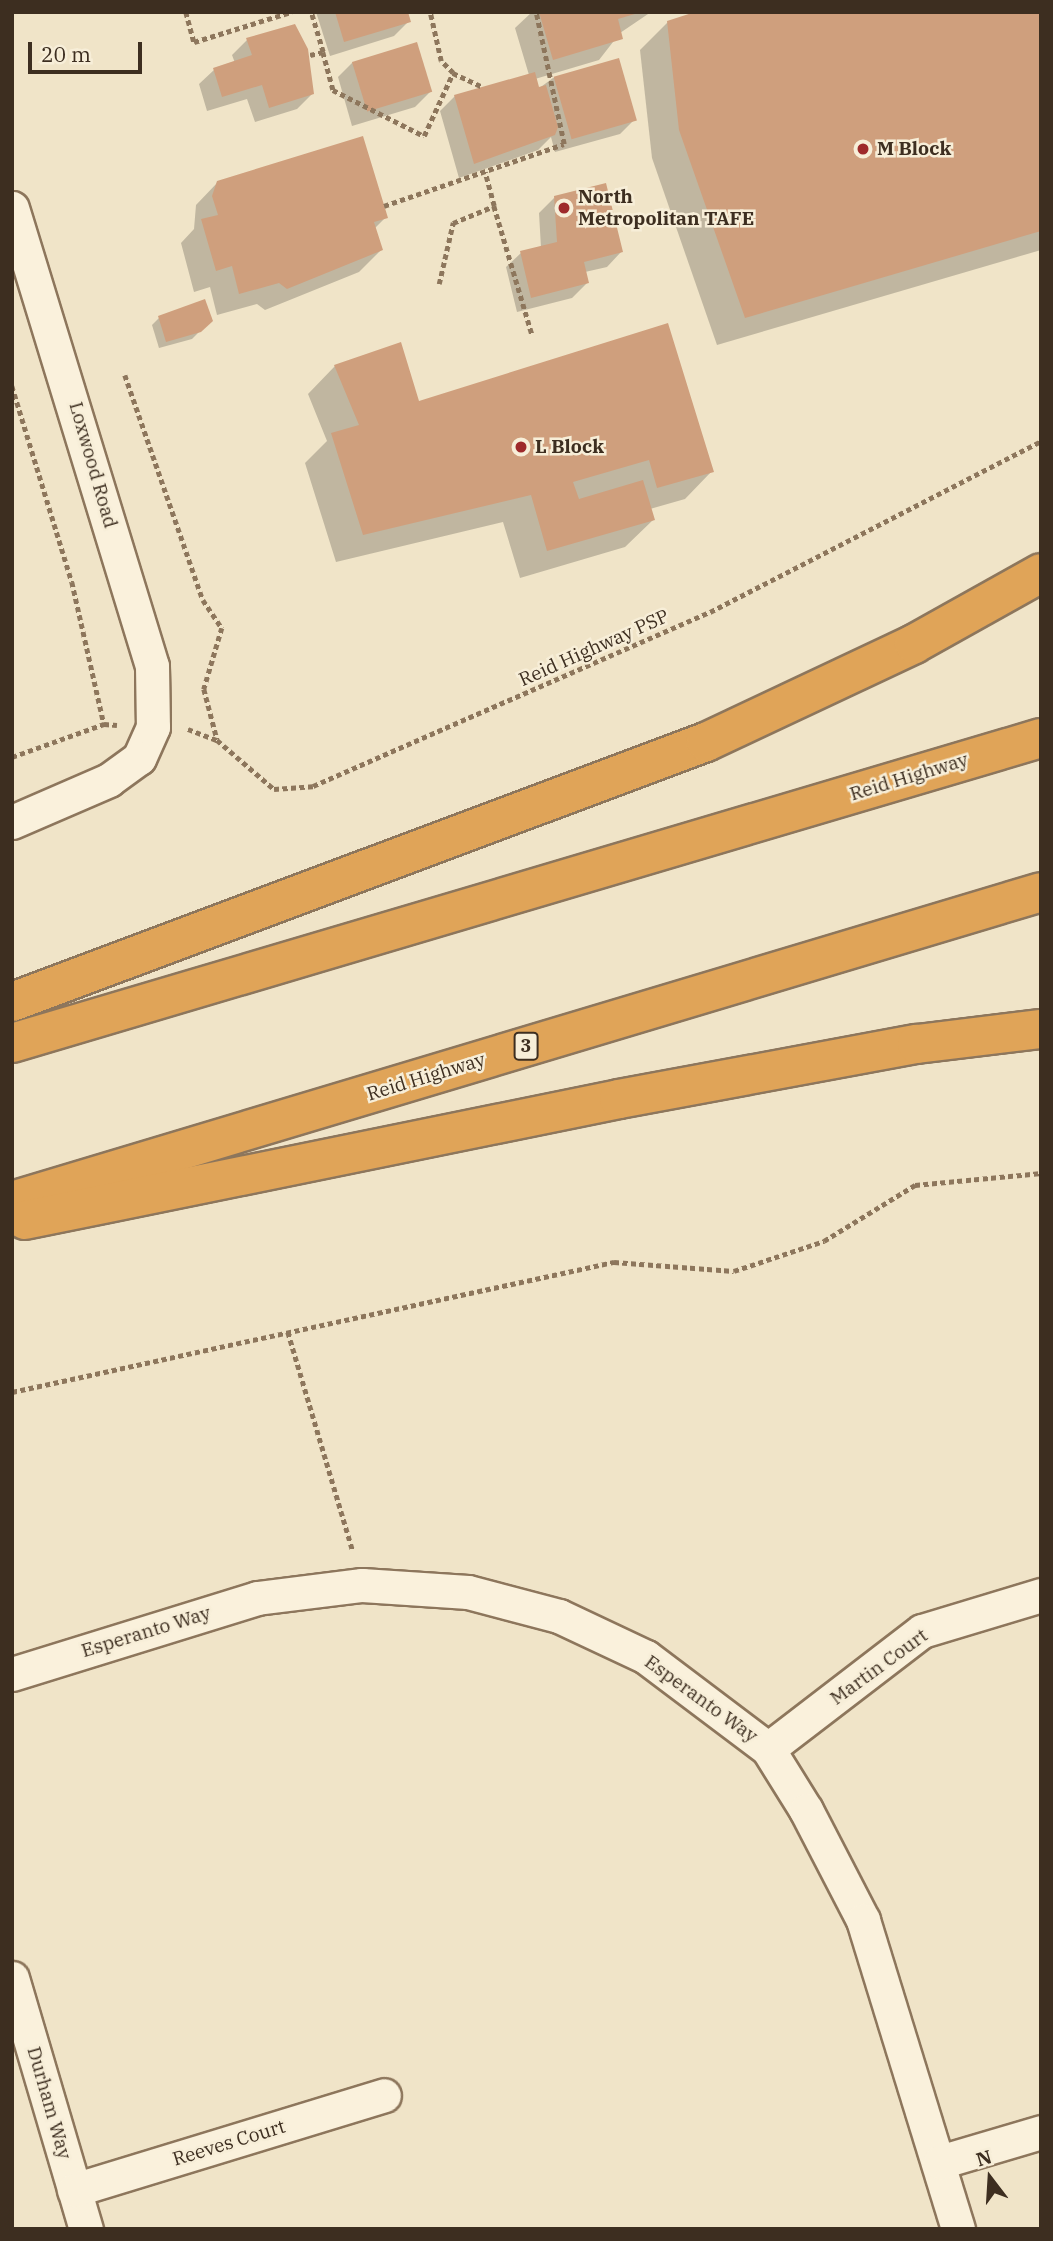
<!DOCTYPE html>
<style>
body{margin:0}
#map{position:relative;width:1053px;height:2241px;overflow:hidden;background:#f0e4c8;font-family:"IBM Plex Serif",serif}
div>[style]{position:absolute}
.shadow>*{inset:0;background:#0003}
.building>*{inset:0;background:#cf9f7d;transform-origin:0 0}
.path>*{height:4.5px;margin-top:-2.25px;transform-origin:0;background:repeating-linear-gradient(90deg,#8d765c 0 5px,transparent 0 8.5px)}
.roads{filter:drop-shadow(2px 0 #8d765c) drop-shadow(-2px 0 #8d765c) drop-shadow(0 2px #8d765c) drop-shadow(0 -2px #8d765c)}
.minor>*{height:33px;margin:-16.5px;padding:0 16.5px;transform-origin:16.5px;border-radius:16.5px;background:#faf1dc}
.motorway>*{height:38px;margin:-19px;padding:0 19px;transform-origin:19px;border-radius:19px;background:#e0a458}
.dots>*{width:19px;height:19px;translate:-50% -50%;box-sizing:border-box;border:4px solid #f7eed8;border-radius:50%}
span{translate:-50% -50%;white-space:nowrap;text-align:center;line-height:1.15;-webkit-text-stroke:5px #f7eed8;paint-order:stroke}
.shield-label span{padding:2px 5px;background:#f7eed8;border:2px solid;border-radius:5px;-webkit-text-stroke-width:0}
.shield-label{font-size:18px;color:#3d2e20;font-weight:700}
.poi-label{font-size:19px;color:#3d2e20;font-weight:700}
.left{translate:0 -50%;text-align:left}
.street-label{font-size:19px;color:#3d2e20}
.frame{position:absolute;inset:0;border:14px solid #3d2e20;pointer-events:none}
.north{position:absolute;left:955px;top:2143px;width:70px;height:70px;-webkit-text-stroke:5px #f7eed8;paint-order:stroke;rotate:343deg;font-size:19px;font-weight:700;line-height:28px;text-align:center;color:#3d2e20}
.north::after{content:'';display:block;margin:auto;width:24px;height:32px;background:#3d2e20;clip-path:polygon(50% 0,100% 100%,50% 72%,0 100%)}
.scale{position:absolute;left:28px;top:42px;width:114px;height:32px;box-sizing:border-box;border:4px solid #3d2e20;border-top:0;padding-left:9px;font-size:21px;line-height:24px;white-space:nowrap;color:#3d2e20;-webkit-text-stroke:5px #f7eed8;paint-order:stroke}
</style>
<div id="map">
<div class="shadow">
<div style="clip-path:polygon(316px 12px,407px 12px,409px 21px,394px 36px,330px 56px)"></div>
<div style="clip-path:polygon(532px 12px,651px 12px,620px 33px,599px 60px,535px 79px,538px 89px,553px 78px,618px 60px,635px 119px,620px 134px,555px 152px,551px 137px,538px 150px,459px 178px,440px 111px,455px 96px,529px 75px,515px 28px)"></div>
<div style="clip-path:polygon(1041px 12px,1041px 250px,717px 345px,652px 158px,640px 50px,668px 22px)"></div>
<div style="clip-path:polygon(247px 40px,312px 94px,297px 109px,255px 122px,247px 99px,207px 111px,199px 84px,214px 70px,235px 63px,232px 55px)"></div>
<div style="clip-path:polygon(353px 62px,430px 92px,415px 107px,352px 126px,338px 77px)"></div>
<div style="clip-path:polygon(218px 182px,386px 217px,375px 228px,381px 250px,359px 272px,265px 310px,257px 304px,217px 315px,210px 287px,194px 292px,181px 243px,194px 229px,196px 205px)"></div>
<div style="clip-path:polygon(554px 198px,621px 252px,607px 267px,585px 272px,587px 283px,572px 298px,517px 312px,506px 267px,521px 253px,541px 248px,539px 213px)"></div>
<div style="clip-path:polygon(159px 318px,211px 320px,192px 339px,159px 348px,152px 325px)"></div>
<div style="clip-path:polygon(335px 366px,418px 403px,712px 471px,685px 499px,650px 509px,653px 520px,625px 547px,520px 578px,503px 522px,336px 562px,305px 463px,327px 441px,308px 394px)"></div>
</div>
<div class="building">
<div style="clip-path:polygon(335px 12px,408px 12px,411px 22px,344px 42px)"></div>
<div style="clip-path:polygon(539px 12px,638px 12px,638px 13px,618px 19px,623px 39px,553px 60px)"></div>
<div style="clip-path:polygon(695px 12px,1041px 12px,1041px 231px,745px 318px,679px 130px,667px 21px)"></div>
<div style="clip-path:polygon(295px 24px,308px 49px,314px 94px,269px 108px,262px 85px,222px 97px,213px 68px,252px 55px,246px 38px)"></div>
<div style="left:417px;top:42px;width:52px;height:68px;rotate:73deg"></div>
<div style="left:619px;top:58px;width:65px;height:68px;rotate:74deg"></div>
<div style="clip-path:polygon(535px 72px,539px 87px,546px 85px,558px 127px,555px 135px,474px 164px,454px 95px)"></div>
<div style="clip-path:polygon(363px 136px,388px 218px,374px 222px,383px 250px,287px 289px,279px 283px,239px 294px,232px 266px,216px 271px,201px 219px,218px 215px,212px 196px,217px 181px)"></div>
<div style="clip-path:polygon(606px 183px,623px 252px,584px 262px,589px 283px,531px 298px,520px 251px,557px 242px,554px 196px)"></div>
<div style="clip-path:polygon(205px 299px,213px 321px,201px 332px,166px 342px,158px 316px)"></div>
<div style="clip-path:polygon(668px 323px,714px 472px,657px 488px,649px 460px,573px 482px,579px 499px,643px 480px,655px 520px,547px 551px,531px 495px,363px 535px,331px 433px,359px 425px,334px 365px,401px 342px,419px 401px)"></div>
</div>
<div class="path">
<div style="left:186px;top:12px;width:31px;rotate:75deg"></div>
<div style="left:194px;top:42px;width:102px;rotate:-17.2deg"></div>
<div style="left:323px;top:52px;width:39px;rotate:75deg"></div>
<div style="left:333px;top:90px;width:102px;rotate:26.8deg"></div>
<div style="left:424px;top:136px;width:69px;rotate:-65.3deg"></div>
<div style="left:453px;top:73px;width:17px;rotate:-135deg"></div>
<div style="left:441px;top:61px;width:50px;rotate:-102.7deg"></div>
<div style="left:310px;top:55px;width:13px;rotate:-13deg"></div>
<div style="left:323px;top:52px;width:42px;rotate:-106.7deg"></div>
<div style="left:453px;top:73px;width:33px;rotate:25deg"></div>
<div style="left:384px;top:206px;width:190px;rotate:-19deg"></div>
<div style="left:564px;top:144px;width:135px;rotate:-102deg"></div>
<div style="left:494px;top:206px;width:134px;rotate:73.5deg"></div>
<div style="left:439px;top:284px;width:63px;rotate:-77.1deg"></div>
<div style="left:453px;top:223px;width:44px;rotate:-22.5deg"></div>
<div style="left:494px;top:206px;width:35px;rotate:-105deg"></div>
<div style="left:125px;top:375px;width:238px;rotate:70.9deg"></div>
<div style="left:203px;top:600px;width:34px;rotate:56deg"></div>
<div style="left:222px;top:628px;width:64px;rotate:106.4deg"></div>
<div style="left:204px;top:689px;width:52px;rotate:75.4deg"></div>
<div style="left:12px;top:386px;width:205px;rotate:73deg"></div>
<div style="left:72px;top:582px;width:146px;rotate:77.3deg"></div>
<div style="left:104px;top:724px;width:13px;rotate:4deg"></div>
<div style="left:188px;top:729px;width:31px;rotate:21deg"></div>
<div style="left:217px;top:740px;width:75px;rotate:40.7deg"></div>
<div style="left:274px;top:789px;width:39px;rotate:-4deg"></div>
<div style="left:313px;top:786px;width:433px;rotate:-23.7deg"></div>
<div style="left:710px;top:612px;width:373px;rotate:-27.3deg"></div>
<div style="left:12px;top:757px;width:98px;rotate:-19.7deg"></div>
<div style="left:288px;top:1332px;width:229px;rotate:73.5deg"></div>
<div style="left:12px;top:1392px;width:616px;rotate:-12.19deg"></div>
<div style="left:614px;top:1262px;width:120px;rotate:4.3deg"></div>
<div style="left:734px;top:1271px;width:95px;rotate:-18.4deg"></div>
<div style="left:824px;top:1241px;width:107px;rotate:-31.6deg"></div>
<div style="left:915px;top:1185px;width:127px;rotate:-5.4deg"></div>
</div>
<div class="roads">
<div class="minor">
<div style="left:12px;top:208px;width:479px;rotate:73deg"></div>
<div style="left:152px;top:666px;width:61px;rotate:89.1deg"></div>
<div style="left:153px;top:727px;width:34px;rotate:114deg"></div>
<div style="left:139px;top:758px;width:37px;rotate:144deg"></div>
<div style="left:109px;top:780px;width:106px;rotate:156.6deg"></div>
<div style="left:12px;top:1674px;width:257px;rotate:-17.2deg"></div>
<div style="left:257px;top:1598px;width:106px;rotate:-7.1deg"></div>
<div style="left:362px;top:1585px;width:106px;rotate:3.8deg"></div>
<div style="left:468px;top:1592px;width:94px;rotate:14.8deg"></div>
<div style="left:559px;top:1616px;width:96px;rotate:25.2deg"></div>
<div style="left:646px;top:1657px;width:153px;rotate:37deg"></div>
<div style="left:768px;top:1749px;width:72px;rotate:58.1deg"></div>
<div style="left:806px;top:1810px;width:124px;rotate:62.6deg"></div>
<div style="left:863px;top:1920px;width:323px;rotate:72.9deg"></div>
<div style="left:768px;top:1749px;width:194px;rotate:-37.5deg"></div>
<div style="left:922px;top:1631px;width:124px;rotate:-16.8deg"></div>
<div style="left:12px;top:1978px;width:262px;rotate:73.6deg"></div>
<div style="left:940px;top:2162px;width:105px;rotate:-16.5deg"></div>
<div style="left:74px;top:2190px;width:324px;rotate:-17deg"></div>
</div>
<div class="motorway">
<div style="left:12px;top:1002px;width:741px;rotate:-20.54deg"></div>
<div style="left:706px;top:742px;width:230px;rotate:-25.2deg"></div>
<div style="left:914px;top:644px;width:145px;rotate:-29.2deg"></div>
<div style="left:12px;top:1043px;width:1073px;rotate:-16.51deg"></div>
<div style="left:12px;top:1201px;width:1074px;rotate:-16.71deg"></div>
<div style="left:25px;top:1220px;width:606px;rotate:-11.51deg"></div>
<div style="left:619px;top:1099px;width:303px;rotate:-10.5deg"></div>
<div style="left:917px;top:1044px;width:125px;rotate:-6.9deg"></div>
</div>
</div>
<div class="dots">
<div style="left:863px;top:149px;background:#9e2a2b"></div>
<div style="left:564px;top:208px;background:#9e2a2b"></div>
<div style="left:521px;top:447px;background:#9e2a2b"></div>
</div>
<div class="shield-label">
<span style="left:526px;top:1046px">3</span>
</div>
<div class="poi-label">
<span class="left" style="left:877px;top:149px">M Block</span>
<span class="left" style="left:578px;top:208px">North<br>Metropolitan TAFE</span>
<span class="left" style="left:535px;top:447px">L Block</span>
</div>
<div class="street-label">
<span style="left:93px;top:465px;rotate:74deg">Loxwood Road</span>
<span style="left:594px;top:648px;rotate:-24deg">Reid Highway PSP</span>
<span style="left:909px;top:777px;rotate:-17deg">Reid Highway</span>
<span style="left:426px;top:1077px;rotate:-17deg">Reid Highway</span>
<span style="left:146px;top:1632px;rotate:-17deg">Esperanto Way</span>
<span style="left:879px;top:1667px;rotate:-36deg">Martin Court</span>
<span style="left:701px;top:1699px;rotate:36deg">Esperanto Way</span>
<span style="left:49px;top:2103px;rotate:74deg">Durham Way</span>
<span style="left:229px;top:2143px;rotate:-17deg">Reeves Court</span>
</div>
<div class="frame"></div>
<div class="north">N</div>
<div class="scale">20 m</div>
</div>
